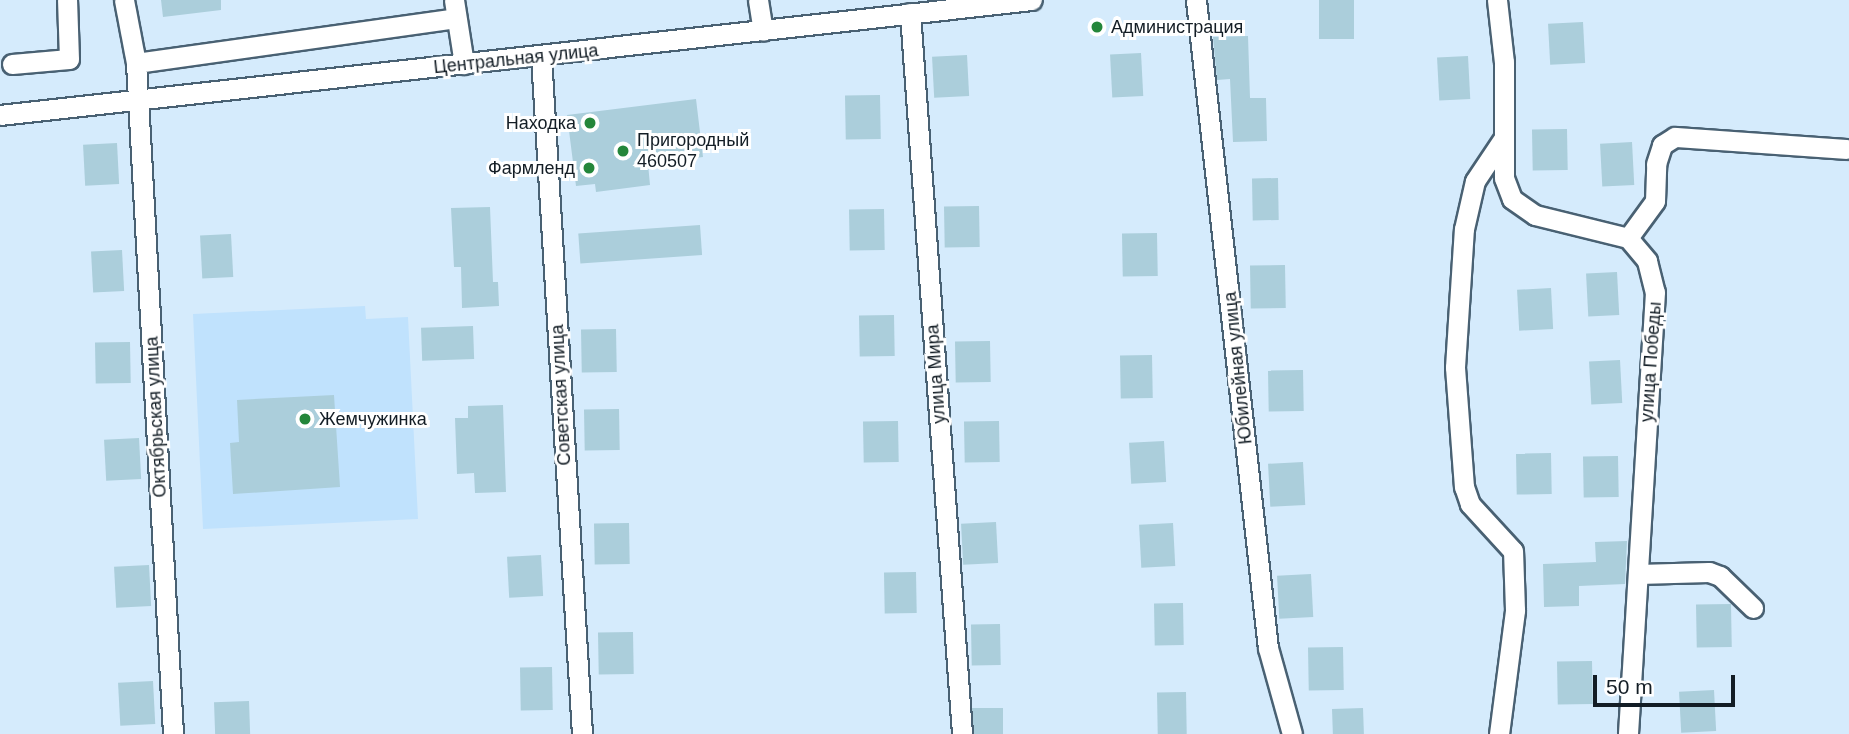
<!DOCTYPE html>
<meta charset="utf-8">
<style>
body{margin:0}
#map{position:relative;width:1849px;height:734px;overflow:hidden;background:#d5ebfc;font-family:Arial,sans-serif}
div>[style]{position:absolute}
.built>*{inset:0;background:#c0e2fd}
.building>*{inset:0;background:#abcedb;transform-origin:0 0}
.roads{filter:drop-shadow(2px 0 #496173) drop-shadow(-2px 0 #496173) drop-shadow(0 2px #496173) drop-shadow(0 -2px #496173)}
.minor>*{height:19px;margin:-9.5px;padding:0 9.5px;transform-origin:9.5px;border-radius:9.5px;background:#fff}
.dots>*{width:19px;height:19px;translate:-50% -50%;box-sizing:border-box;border:4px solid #fff;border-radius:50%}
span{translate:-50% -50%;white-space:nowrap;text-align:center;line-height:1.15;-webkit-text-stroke:6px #fff;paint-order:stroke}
.poi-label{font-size:18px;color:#131d25}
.left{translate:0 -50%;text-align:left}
.right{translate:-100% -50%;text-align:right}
.street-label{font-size:18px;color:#131d25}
.scale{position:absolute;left:1593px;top:675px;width:142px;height:32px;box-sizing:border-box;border:4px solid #131d25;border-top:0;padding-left:9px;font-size:21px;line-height:24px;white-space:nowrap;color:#131d25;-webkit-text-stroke:5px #fff;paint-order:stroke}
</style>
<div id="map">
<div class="built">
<div style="clip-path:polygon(365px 306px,366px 319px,408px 317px,418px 519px,203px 529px,193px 314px)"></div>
</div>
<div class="building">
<div style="clip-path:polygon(161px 0,221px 0,221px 10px,163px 17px)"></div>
<div style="left:1319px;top:0;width:35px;height:39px"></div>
<div style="left:1583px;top:22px;width:41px;height:35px;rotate:87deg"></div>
<div style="clip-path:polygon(1248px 36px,1250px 98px,1266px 98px,1267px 141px,1233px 142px,1230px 79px,1217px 80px,1213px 37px)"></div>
<div style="left:1141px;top:53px;width:43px;height:31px;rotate:87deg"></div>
<div style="left:967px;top:55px;width:41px;height:35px;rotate:87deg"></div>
<div style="left:1468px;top:56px;width:43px;height:31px;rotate:87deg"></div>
<div style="left:880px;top:95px;width:44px;height:35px;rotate:89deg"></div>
<div style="clip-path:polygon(696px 99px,703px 157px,648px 164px,650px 185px,596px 192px,595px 184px,576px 186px,567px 115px)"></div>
<div style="left:1567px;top:129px;width:41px;height:35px;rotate:89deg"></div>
<div style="left:1632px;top:142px;width:43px;height:32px;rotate:87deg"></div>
<div style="left:117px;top:143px;width:41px;height:34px;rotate:87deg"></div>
<div style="left:1278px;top:178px;width:42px;height:26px;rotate:89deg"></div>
<div style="left:979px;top:206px;width:41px;height:35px;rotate:89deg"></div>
<div style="clip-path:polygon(490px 207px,493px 282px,498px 282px,499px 306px,462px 308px,461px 267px,454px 267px,451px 208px)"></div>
<div style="left:884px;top:209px;width:41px;height:35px;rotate:89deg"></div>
<div style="left:700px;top:225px;width:30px;height:122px;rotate:86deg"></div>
<div style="left:1157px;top:233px;width:43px;height:35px;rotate:89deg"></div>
<div style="left:231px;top:234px;width:43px;height:31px;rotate:87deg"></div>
<div style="left:122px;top:250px;width:41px;height:31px;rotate:87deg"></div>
<div style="left:1285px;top:265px;width:43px;height:35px;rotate:89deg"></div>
<div style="left:1617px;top:272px;width:43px;height:31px;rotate:87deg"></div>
<div style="left:1551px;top:288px;width:41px;height:34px;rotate:87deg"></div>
<div style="left:894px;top:315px;width:41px;height:35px;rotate:89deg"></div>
<div style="left:473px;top:326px;width:33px;height:52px;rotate:88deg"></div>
<div style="left:616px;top:329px;width:43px;height:35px;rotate:89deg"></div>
<div style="left:990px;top:341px;width:41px;height:35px;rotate:89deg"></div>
<div style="left:130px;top:342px;width:41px;height:35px;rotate:89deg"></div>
<div style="left:1152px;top:355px;width:43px;height:32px;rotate:89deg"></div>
<div style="left:1620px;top:360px;width:43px;height:31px;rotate:87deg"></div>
<div style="left:1303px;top:370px;width:41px;height:35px;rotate:89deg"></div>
<div style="clip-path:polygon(334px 395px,340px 487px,233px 494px,230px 443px,239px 442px,237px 400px)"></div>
<div style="clip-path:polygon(503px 405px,506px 492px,475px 493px,474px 473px,457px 474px,455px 418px,468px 418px,468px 406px)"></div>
<div style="left:619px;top:409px;width:41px;height:35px;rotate:89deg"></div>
<div style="left:898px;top:421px;width:41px;height:35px;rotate:89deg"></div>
<div style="left:999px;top:421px;width:41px;height:35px;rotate:89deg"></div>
<div style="left:139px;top:438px;width:41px;height:35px;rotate:87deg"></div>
<div style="left:1164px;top:441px;width:41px;height:35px;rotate:87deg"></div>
<div style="left:1551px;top:453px;width:41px;height:35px;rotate:89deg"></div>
<div style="left:1618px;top:456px;width:41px;height:35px;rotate:89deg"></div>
<div style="left:1303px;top:462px;width:43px;height:35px;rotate:87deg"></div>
<div style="left:996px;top:522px;width:41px;height:35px;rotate:87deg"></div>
<div style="left:629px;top:523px;width:41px;height:35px;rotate:89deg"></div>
<div style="left:1173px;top:523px;width:43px;height:34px;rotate:87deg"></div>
<div style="clip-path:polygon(1627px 541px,1625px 584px,1579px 586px,1579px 606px,1544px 607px,1543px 564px,1596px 562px,1595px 542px)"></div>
<div style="left:541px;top:555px;width:41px;height:34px;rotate:87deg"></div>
<div style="left:149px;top:565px;width:41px;height:35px;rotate:87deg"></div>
<div style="left:916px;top:572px;width:41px;height:32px;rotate:89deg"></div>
<div style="left:1311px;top:574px;width:43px;height:34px;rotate:87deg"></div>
<div style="left:1183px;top:603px;width:42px;height:29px;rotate:89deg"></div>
<div style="left:1731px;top:604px;width:43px;height:35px;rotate:89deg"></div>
<div style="left:1000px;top:624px;width:41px;height:29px;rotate:89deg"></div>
<div style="left:633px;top:632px;width:42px;height:35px;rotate:89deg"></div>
<div style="left:1343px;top:647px;width:43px;height:35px;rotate:89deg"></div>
<div style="left:1592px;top:661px;width:43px;height:35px;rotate:89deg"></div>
<div style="left:552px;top:667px;width:43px;height:32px;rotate:89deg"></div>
<div style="left:153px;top:681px;width:43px;height:35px;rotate:87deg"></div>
<div style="left:1714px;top:690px;width:41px;height:35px;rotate:87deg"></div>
<div style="left:1186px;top:692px;width:42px;height:29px;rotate:89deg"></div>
<div style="left:249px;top:701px;width:33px;height:35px;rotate:88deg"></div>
<div style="left:1003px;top:708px;width:26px;height:31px;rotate:90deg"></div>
<div style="left:1363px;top:708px;width:26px;height:31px;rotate:88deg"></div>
</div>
<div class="roads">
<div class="minor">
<div style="left:124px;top:0;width:64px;rotate:79.2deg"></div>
<div style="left:136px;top:63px;width:672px;rotate:86.84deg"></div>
<div style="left:454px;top:0;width:65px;rotate:81.1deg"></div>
<div style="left:758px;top:0;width:31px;rotate:81deg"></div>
<div style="left:1196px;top:0;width:652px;rotate:83.66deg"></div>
<div style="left:1268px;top:648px;width:89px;rotate:74.4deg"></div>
<div style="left:1497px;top:0;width:62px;rotate:83.6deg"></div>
<div style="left:1504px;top:62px;width:116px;rotate:90deg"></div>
<div style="left:1504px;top:178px;width:22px;rotate:69deg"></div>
<div style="left:1512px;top:199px;width:28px;rotate:35deg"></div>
<div style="left:1535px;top:215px;width:96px;rotate:13.9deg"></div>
<div style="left:1628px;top:238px;width:30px;rotate:50deg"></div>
<div style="left:1647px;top:261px;width:32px;rotate:76deg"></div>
<div style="left:1655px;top:292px;width:443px;rotate:93.5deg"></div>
<div style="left:910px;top:13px;width:723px;rotate:85.87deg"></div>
<div style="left:541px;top:56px;width:679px;rotate:86.54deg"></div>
<div style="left:136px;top:63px;width:323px;rotate:-8deg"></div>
<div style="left:12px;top:64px;width:57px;rotate:-5deg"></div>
<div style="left:69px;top:59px;width:59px;rotate:-91.9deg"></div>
<div style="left:0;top:115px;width:1038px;rotate:-6.36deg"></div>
<div style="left:1628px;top:238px;width:46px;rotate:-53.9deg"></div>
<div style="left:1655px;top:201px;width:37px;rotate:-88deg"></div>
<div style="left:1656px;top:164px;width:20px;rotate:-72deg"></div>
<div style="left:1662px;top:145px;width:15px;rotate:-32deg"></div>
<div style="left:1675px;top:137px;width:172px;rotate:4deg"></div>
<div style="left:1638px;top:574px;width:71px;rotate:-1.6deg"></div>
<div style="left:1709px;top:572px;width:12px;rotate:20deg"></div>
<div style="left:1720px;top:576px;width:46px;rotate:44.1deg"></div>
<div style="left:1499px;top:734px;width:125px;rotate:-82.6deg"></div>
<div style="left:1515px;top:610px;width:59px;rotate:-91.9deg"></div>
<div style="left:1513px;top:551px;width:64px;rotate:-132.5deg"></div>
<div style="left:1470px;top:504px;width:18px;rotate:-109deg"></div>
<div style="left:1464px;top:487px;width:120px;rotate:-94.3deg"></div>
<div style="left:1455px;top:367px;width:138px;rotate:-86.3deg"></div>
<div style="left:1464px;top:229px;width:49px;rotate:-77.1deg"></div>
<div style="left:1475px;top:181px;width:50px;rotate:-56.3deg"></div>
</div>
</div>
<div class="dots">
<div style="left:1097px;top:27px;background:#24863a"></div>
<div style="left:590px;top:123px;background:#24863a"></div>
<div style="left:623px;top:151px;background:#24863a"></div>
<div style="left:589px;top:168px;background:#24863a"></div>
<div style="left:305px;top:419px;background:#24863a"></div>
</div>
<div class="poi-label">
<span class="left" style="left:1111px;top:27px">Администрация</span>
<span class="right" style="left:576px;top:123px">Находка</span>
<span class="left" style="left:637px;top:151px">Пригородный<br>460507</span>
<span class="right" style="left:575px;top:168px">Фармленд</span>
<span class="left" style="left:319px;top:419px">Жемчужинка</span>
</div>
<div class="street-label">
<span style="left:516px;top:59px;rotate:-6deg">Центральная улица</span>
<span style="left:1651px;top:362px;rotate:-86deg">улица Победы</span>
<span style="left:1238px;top:368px;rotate:-96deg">Юбилейная улица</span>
<span style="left:936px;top:374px;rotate:-94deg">улица Мира</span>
<span style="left:561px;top:395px;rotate:-93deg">Советская улица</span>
<span style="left:156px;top:417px;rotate:-93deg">Октябрьская улица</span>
</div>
<div class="scale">50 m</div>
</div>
